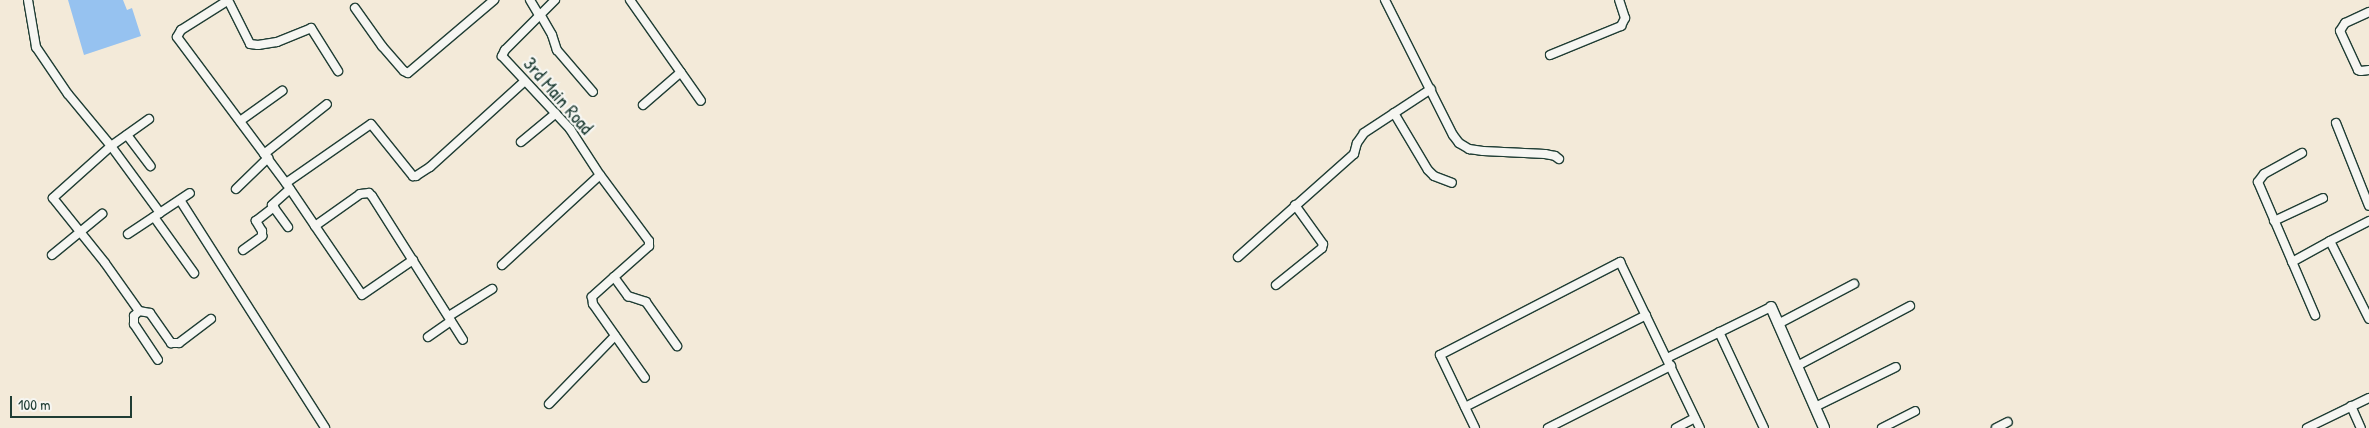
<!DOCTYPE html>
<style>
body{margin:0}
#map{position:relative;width:2369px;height:428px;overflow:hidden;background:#f3ead9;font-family:"Patrick Hand",sans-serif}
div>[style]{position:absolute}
.water>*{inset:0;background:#96c2f0}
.roads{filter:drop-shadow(1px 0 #1f3d34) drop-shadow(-1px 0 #1f3d34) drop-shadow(0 1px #1f3d34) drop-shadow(0 -1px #1f3d34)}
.street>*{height:8px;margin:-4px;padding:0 4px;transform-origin:4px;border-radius:4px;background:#f6f6f2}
.secondary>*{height:10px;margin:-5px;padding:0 5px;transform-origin:5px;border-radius:5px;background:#f6f6f2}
span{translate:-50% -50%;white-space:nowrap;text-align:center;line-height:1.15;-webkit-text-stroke:4.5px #f6f6f2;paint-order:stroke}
.street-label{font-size:19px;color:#1f3d34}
.scale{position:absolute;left:10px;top:396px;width:122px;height:22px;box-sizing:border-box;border:2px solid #1f3d34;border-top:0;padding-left:6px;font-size:15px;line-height:18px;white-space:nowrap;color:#1f3d34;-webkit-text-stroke:4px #f6f6f2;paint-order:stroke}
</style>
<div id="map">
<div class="water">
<div style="clip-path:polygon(68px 0,123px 0,127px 10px,132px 8px,141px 36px,84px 55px)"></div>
</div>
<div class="roads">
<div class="street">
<div style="left:28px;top:0;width:48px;rotate:80.3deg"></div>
<div style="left:36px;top:47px;width:57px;rotate:55.8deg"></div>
<div style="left:68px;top:94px;width:67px;rotate:50.4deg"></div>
<div style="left:111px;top:146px;width:83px;rotate:53.8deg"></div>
<div style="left:228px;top:0;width:49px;rotate:63.4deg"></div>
<div style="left:250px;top:44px;width:8px;rotate:7deg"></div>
<div style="left:258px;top:45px;width:19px;rotate:-9deg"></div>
<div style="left:277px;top:42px;width:37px;rotate:-22deg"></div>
<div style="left:311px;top:28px;width:51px;rotate:57.9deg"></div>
<div style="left:530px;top:0;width:17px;rotate:59deg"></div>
<div style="left:555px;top:0;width:71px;rotate:135deg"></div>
<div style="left:505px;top:50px;width:7px;rotate:117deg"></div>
<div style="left:502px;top:56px;width:100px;rotate:47deg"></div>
<div style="left:570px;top:129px;width:55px;rotate:56.9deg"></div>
<div style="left:600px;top:175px;width:82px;rotate:53.4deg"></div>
<div style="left:649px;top:241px;width:5px;rotate:90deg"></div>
<div style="left:649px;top:246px;width:47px;rotate:138.5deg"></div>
<div style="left:614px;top:277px;width:24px;rotate:54deg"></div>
<div style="left:628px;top:296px;width:19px;rotate:18deg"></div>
<div style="left:646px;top:302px;width:54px;rotate:54.8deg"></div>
<div style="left:630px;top:0;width:123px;rotate:54.9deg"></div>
<div style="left:1385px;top:0;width:151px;rotate:63.3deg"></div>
<div style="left:1453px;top:135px;width:10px;rotate:53deg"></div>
<div style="left:1459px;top:143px;width:12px;rotate:31deg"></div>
<div style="left:1469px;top:149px;width:14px;rotate:8deg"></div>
<div style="left:1483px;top:151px;width:62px;rotate:2.8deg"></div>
<div style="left:1545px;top:154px;width:10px;rotate:11deg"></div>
<div style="left:1555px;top:156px;width:5px;rotate:37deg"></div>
<div style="left:227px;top:1px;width:54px;rotate:147.8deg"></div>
<div style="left:181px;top:30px;width:8px;rotate:120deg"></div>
<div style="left:177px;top:37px;width:182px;rotate:53.3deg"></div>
<div style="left:286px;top:183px;width:103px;rotate:-34.8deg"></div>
<div style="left:371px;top:124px;width:67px;rotate:51.1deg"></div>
<div style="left:413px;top:176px;width:3px"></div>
<div style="left:416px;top:176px;width:17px;rotate:-33deg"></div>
<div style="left:430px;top:167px;width:128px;rotate:-42.2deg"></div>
<div style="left:355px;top:8px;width:47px;rotate:54.6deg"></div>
<div style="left:382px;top:46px;width:33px;rotate:49deg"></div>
<div style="left:404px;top:71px;width:4px;rotate:27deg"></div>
<div style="left:408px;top:73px;width:113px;rotate:-40.3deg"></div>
<div style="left:2369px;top:12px;width:26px;rotate:155deg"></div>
<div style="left:2345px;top:23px;width:9px;rotate:122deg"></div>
<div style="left:2340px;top:31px;width:43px;rotate:65.2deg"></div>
<div style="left:2358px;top:70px;width:3px;rotate:18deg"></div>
<div style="left:2361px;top:71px;width:8px;rotate:-7deg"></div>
<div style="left:540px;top:14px;width:24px;rotate:60deg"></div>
<div style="left:552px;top:35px;width:16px;rotate:72deg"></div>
<div style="left:557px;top:50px;width:55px;rotate:49.4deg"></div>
<div style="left:1550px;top:55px;width:77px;rotate:-22.2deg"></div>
<div style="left:1621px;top:26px;width:9px;rotate:-63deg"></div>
<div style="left:1625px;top:18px;width:19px;rotate:-108deg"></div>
<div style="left:643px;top:105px;width:50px;rotate:-41deg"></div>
<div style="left:1394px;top:113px;width:66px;rotate:59.2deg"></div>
<div style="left:1428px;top:170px;width:8px;rotate:45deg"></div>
<div style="left:1434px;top:176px;width:19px;rotate:21deg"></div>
<div style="left:149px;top:119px;width:47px;rotate:144.6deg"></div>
<div style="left:111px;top:146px;width:78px;rotate:138.1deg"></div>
<div style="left:53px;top:198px;width:83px;rotate:51.3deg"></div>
<div style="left:105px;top:263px;width:59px;rotate:54.7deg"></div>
<div style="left:139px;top:311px;width:11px;rotate:10deg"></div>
<div style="left:150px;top:313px;width:37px;rotate:55deg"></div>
<div style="left:171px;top:343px;width:8px"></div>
<div style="left:179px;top:343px;width:40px;rotate:-37deg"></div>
<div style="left:240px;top:121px;width:52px;rotate:-35.5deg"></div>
<div style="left:2336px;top:123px;width:89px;rotate:68.3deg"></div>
<div style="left:127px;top:135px;width:39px;rotate:53deg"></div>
<div style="left:521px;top:142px;width:45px;rotate:-39.6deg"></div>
<div style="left:2302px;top:153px;width:43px;rotate:151.1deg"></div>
<div style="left:2264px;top:174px;width:10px;rotate:127deg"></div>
<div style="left:2258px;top:182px;width:145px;rotate:66.8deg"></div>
<div style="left:264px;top:154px;width:80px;rotate:-38.4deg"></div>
<div style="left:286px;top:183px;width:52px;rotate:56deg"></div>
<div style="left:315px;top:226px;width:55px;rotate:-35.4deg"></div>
<div style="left:360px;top:194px;width:9px;rotate:-6deg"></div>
<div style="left:369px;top:193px;width:4px;rotate:45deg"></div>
<div style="left:372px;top:196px;width:170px;rotate:57.7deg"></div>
<div style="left:236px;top:189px;width:45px;rotate:-44.1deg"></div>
<div style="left:180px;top:200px;width:270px;rotate:57.5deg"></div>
<div style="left:154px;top:217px;width:69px;rotate:54.5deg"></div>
<div style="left:2274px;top:221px;width:54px;rotate:-25.1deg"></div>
<div style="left:2369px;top:221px;width:44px;rotate:152.9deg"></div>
<div style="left:2330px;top:241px;width:87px;rotate:63.4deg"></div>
<div style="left:315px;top:226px;width:83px;rotate:55.7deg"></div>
<div style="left:362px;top:295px;width:62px;rotate:-34.5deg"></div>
<div style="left:288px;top:227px;width:27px;rotate:-126deg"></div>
<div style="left:272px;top:205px;width:24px;rotate:-42deg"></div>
<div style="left:128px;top:234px;width:74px;rotate:-33.5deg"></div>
<div style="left:243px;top:250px;width:24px;rotate:-36deg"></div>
<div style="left:262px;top:236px;width:5px;rotate:-90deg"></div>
<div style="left:262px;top:231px;width:12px;rotate:-121deg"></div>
<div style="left:256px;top:221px;width:23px;rotate:-38deg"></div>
<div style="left:52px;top:255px;width:65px;rotate:-39.4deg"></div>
<div style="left:1238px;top:257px;width:155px;rotate:-41.6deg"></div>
<div style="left:1354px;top:154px;width:11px;rotate:-75deg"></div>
<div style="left:1357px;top:143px;width:12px;rotate:-55deg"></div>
<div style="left:1364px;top:133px;width:80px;rotate:-33.3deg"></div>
<div style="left:2292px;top:262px;width:43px;rotate:-28.9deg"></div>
<div style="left:502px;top:265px;width:133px;rotate:-42.6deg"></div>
<div style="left:614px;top:277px;width:30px;rotate:138deg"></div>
<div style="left:592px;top:297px;width:7px;rotate:82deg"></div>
<div style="left:593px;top:304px;width:90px;rotate:54.9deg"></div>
<div style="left:1276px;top:285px;width:59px;rotate:-38.8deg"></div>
<div style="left:1322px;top:248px;width:4px;rotate:-76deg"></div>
<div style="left:1323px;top:244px;width:48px;rotate:-125.7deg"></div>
<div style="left:139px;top:311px;width:7px;rotate:135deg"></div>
<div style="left:134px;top:316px;width:8px;rotate:90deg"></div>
<div style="left:134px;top:324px;width:43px;rotate:56.3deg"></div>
<div style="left:449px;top:316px;width:51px;rotate:-32.1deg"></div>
<div style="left:1778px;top:324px;width:86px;rotate:-27.8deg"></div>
<div style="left:1719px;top:332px;width:106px;rotate:64.9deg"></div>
<div style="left:428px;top:337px;width:28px;rotate:-35deg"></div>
<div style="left:1667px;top:358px;width:116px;rotate:-26.1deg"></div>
<div style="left:1797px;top:366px;width:128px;rotate:-28deg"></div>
<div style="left:549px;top:404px;width:95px;rotate:-45.9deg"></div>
<div style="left:2351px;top:406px;width:24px;rotate:66deg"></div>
<div style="left:1465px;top:407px;width:203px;rotate:-26.9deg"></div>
<div style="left:1815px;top:407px;width:90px;rotate:-26.3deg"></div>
<div style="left:1475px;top:428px;width:81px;rotate:-115.6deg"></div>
<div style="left:1440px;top:355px;width:203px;rotate:-27.3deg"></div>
<div style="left:1620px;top:262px;width:184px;rotate:64.3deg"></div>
<div style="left:1548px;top:428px;width:138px;rotate:-26.8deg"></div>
<div style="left:1676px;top:428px;width:21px;rotate:-28deg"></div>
<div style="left:1882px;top:428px;width:37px;rotate:-27deg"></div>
<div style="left:1996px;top:428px;width:13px;rotate:-27deg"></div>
<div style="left:2307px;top:428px;width:69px;rotate:-25.8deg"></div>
</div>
<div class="secondary">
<div style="left:1771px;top:307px;width:132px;rotate:66.3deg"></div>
</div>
</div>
<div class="street-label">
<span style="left:558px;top:96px;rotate:49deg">3rd Main Road</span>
</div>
<div class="scale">100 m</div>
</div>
